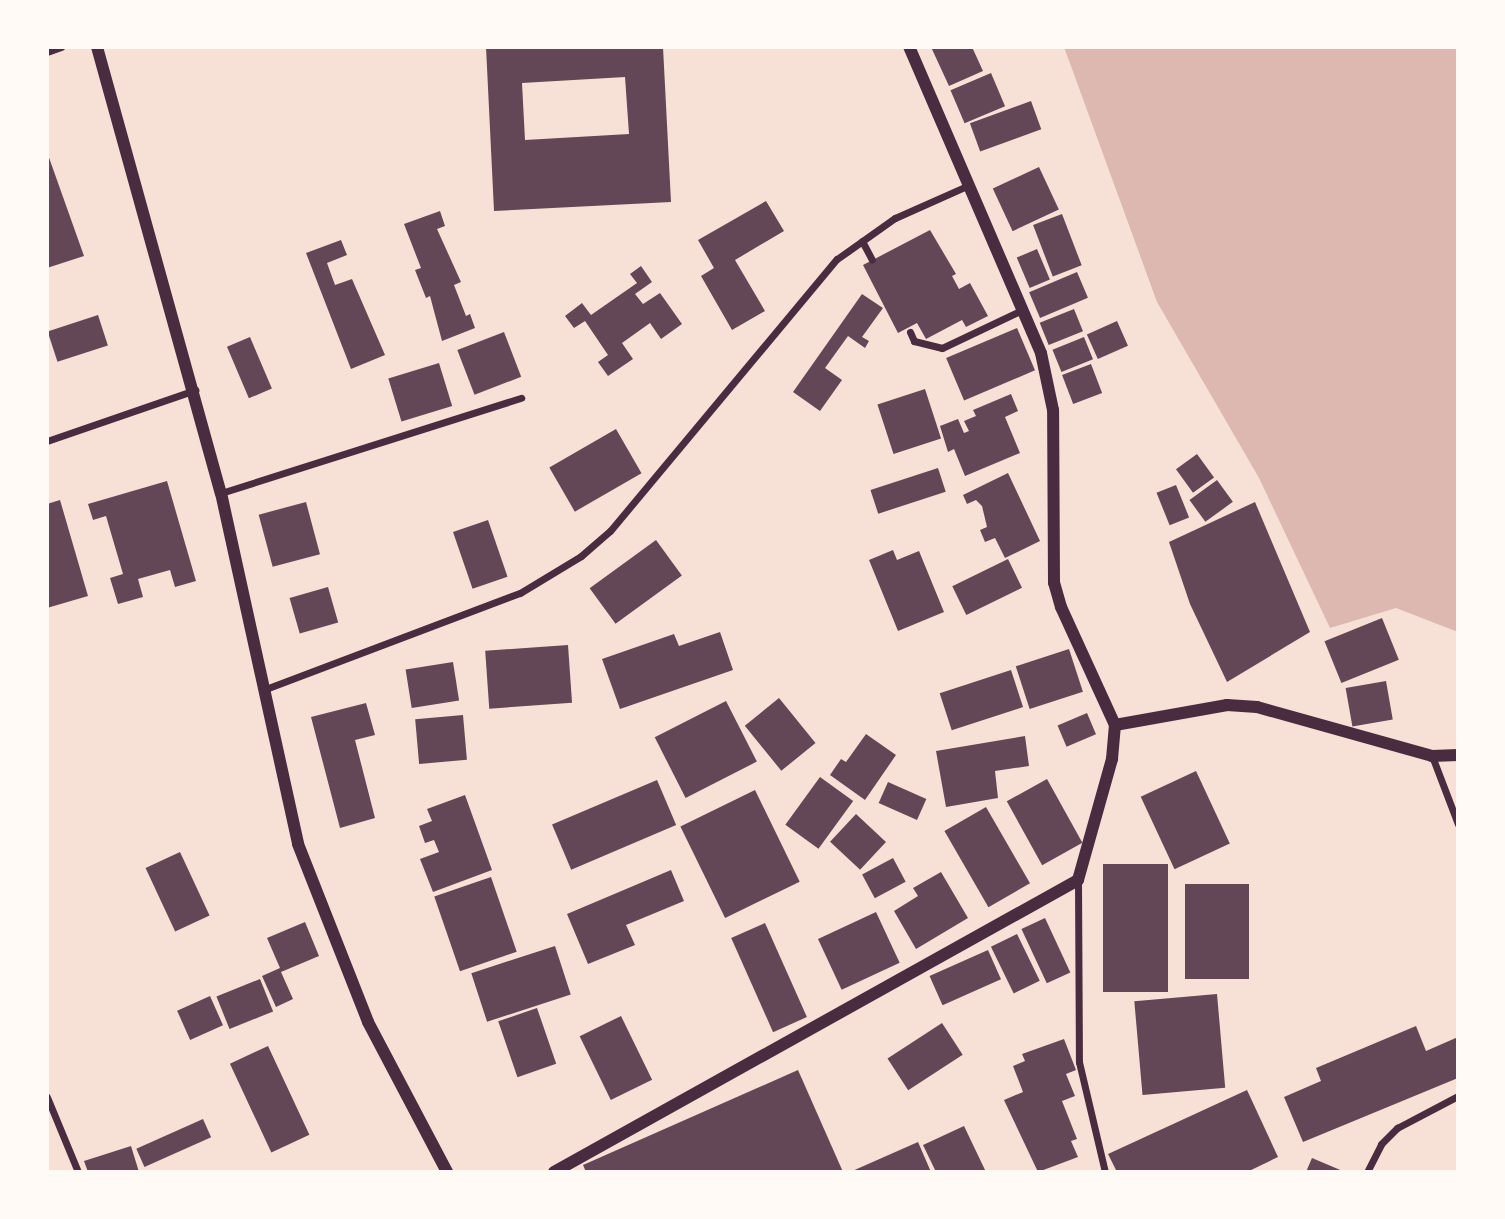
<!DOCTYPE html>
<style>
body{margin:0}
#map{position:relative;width:1505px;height:1219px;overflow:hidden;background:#f7e1d7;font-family:"Fira Sans Condensed",sans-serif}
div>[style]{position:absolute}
.water>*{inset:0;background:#dcb8b0}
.building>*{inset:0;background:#644757;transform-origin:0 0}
.minor>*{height:7px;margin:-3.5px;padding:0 3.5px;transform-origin:3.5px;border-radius:3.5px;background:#4a2c40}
.tertiary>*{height:12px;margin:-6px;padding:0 6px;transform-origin:6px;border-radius:6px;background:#4a2c40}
span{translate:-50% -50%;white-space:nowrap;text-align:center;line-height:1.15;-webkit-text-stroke:5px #fffaf5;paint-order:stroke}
.frame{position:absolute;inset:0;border:49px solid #fffaf5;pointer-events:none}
</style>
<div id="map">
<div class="water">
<div style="clip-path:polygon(1064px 47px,1458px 47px,1458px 632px,1396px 608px,1330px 628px,1259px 478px,1157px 302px)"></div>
</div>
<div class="building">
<div style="clip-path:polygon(evenodd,486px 47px,663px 47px,671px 202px,494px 211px,486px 47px,625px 77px,629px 134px,525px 140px,522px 83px,625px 77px)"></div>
<div style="clip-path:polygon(931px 47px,972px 47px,983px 71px,949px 86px)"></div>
<div style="left:991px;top:73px;width:36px;height:44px;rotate:67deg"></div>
<div style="left:1031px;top:101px;width:30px;height:65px;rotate:70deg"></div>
<div style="clip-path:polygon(47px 152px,84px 256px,47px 268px)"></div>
<div style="left:1039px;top:167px;width:47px;height:51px;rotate:65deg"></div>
<div style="clip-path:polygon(766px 201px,784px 231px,735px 260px,765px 311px,732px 330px,701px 276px,714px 268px,698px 240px)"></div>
<div style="clip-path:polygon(440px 211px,445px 226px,437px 229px,461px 282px,454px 285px,466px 316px,470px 314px,475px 328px,442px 341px,430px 296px,426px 298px,415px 270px,421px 268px,404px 224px)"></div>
<div style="left:1062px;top:214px;width:55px;height:31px;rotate:69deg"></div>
<div style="clip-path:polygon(930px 230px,956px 274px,952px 276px,959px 289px,970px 283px,988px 316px,966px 327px,962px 320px,926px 339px,917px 323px,898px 333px,863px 265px)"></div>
<div style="clip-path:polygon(341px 240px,347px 255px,327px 263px,335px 285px,352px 279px,385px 355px,351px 369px,306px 253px)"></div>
<div style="left:1037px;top:249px;width:33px;height:22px;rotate:67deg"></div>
<div style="clip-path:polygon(641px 266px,652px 282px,635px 294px,643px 304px,660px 293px,682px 324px,661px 339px,650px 323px,622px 343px,633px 359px,608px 376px,598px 362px,608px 355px,585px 321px,574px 328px,565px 316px,582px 303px,591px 315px,637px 283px,630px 274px)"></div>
<div style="left:1077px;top:272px;width:28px;height:52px;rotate:67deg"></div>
<div style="clip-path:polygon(862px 294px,883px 308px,862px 337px,869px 341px,865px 348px,848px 336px,825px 368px,842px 380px,820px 411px,793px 392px)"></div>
<div style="left:1074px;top:309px;width:24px;height:37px;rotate:68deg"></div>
<div style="left:98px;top:315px;width:32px;height:53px;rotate:72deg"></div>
<div style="left:1117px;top:321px;width:27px;height:33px;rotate:66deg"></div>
<div style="left:1017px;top:328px;width:46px;height:77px;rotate:67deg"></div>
<div style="left:504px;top:332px;width:48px;height:50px;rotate:69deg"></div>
<div style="left:250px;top:337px;width:56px;height:25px;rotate:67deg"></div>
<div style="left:1084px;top:337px;width:24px;height:34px;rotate:68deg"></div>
<div style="left:439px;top:363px;width:45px;height:53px;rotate:73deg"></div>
<div style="left:1091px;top:364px;width:31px;height:31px;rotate:69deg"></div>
<div style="left:925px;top:389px;width:52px;height:50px;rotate:72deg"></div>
<div style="clip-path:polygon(1011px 394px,1018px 411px,1005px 417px,1020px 453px,965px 476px,954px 449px,948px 452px,940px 426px,958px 419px,964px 433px,969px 431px,964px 421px,976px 416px,973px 410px)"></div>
<div style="left:616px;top:429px;width:51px;height:77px;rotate:60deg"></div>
<div style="left:1197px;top:454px;width:29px;height:26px;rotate:54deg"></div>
<div style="left:938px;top:468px;width:25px;height:71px;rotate:72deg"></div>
<div style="clip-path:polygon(1008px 473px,1040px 541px,1005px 558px,995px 538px,985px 542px,980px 530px,987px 527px,982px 506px,976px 500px,967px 504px,963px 495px)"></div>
<div style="left:1217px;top:480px;width:27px;height:34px;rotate:54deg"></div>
<div style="clip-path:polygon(167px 481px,196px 581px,175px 587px,170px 570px,138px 579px,143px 597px,118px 604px,110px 578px,123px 574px,106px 516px,93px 520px,88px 504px)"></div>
<div style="left:1176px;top:485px;width:35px;height:21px;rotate:68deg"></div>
<div style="clip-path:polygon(60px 500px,88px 596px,47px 608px,47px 504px)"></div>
<div style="left:306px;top:502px;width:54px;height:49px;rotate:75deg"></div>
<div style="clip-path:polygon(1255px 502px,1310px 632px,1227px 682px,1190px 604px,1169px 542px)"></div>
<div style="left:488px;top:520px;width:60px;height:37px;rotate:71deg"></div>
<div style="left:656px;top:540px;width:44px;height:82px;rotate:54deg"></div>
<div style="clip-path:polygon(893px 550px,897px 560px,919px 551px,944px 612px,898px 631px,869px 560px)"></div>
<div style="left:1008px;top:559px;width:32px;height:62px;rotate:64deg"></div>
<div style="left:328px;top:587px;width:37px;height:40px;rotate:74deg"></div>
<div style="left:1382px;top:618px;width:45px;height:62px;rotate:68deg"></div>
<div style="clip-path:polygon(720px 632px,733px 670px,620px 709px,602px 659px,674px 634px,679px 646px)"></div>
<div style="left:568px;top:645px;width:58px;height:83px;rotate:86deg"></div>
<div style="left:1069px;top:649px;width:45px;height:56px;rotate:72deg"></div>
<div style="left:453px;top:662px;width:39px;height:48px;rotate:81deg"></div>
<div style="left:1011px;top:670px;width:39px;height:75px;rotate:72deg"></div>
<div style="left:1386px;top:681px;width:39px;height:41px;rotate:80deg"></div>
<div style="left:779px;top:698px;width:58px;height:44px;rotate:51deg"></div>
<div style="left:726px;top:701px;width:68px;height:80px;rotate:63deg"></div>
<div style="clip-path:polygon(366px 703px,375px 735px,355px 740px,375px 818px,340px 828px,311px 717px)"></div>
<div style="left:1087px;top:713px;width:23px;height:32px;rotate:67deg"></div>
<div style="left:463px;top:715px;width:45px;height:48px;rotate:85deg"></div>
<div style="clip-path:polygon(866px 734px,896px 755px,865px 800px,830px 775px,841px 759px,846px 762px)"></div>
<div style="clip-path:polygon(1025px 736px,1029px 766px,995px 771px,998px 798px,946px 807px,936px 751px)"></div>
<div style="left:1196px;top:771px;width:80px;height:61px;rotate:65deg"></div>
<div style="left:820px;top:777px;width:41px;height:59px;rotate:36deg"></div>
<div style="left:1047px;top:779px;width:73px;height:46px;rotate:61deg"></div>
<div style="left:657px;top:780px;width:49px;height:114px;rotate:67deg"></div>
<div style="left:888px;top:782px;width:42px;height:23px;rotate:24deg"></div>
<div style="left:755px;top:790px;width:102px;height:83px;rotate:64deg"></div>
<div style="clip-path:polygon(465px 795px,492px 870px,433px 892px,420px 859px,439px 852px,434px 840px,425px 843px,419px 826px,432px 821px,427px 809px)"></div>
<div style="left:986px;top:807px;width:88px;height:48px;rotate:60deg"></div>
<div style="left:856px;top:814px;width:41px;height:38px;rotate:43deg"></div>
<div style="left:180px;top:852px;width:70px;height:38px;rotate:65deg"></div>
<div style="left:893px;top:858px;width:27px;height:35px;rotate:62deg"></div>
<div style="left:1168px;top:864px;width:128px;height:65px;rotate:90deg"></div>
<div style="clip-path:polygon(671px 870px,684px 901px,626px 925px,635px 945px,588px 964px,567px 914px)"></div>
<div style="clip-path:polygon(941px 872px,968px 918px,916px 949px,894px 911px,918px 896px,913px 888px)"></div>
<div style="left:491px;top:877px;width:79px;height:60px;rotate:71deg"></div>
<div style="left:1185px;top:884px;width:64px;height:95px"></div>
<div style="left:876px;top:912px;width:56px;height:64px;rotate:65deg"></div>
<div style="left:1045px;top:918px;width:60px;height:26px;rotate:65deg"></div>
<div style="clip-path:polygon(305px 922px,319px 956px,281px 972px,293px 999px,276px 1007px,262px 976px,280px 968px,267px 938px)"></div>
<div style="left:765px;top:923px;width:103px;height:37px;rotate:66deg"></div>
<div style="left:1017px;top:934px;width:52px;height:29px;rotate:64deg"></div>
<div style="left:555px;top:946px;width:51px;height:88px;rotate:72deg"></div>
<div style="left:988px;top:950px;width:32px;height:64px;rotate:66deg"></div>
<div style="left:260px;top:979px;width:35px;height:47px;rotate:68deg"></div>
<div style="left:1217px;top:994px;width:94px;height:83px;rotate:85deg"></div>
<div style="left:210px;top:996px;width:32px;height:36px;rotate:66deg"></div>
<div style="left:537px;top:1008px;width:59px;height:41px;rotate:71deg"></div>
<div style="left:621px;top:1016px;width:71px;height:46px;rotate:64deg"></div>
<div style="left:942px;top:1023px;width:38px;height:65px;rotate:57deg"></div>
<div style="clip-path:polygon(1416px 1026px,1426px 1051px,1458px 1037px,1458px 1078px,1303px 1142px,1284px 1097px,1321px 1081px,1316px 1068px)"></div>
<div style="clip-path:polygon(1064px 1039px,1076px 1070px,1066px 1074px,1075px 1096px,1062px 1101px,1077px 1139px,1071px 1141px,1078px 1157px,1038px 1172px,1004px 1100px,1023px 1092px,1013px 1066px,1025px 1061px,1022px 1054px)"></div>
<div style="left:268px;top:1046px;width:98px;height:42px;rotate:65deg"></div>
<div style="clip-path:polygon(798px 1070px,843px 1172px,586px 1172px,583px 1165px)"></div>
<div style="clip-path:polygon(1247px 1090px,1278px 1157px,1247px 1172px,1117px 1172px,1108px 1154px)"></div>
<div style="left:203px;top:1119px;width:20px;height:73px;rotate:66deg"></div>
<div style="clip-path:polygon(964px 1126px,986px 1172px,936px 1172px,923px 1145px)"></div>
<div style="clip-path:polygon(918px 1142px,931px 1172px,850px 1172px)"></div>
<div style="clip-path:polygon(131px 1146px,139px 1172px,88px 1172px,84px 1161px)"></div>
<div style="clip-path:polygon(1312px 1158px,1345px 1172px,1306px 1172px)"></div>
</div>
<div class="minor">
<div style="left:47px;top:52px;width:15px;rotate:-20deg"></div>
<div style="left:862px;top:241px;width:21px;rotate:62deg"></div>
<div style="left:910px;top:332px;width:10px;rotate:66deg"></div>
<div style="left:914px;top:341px;width:29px;rotate:14deg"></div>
<div style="left:942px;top:348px;width:89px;rotate:-25.4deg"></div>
<div style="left:47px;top:441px;width:157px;rotate:-19deg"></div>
<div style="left:221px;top:493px;width:315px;rotate:-17.6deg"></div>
<div style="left:263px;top:690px;width:275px;rotate:-20.7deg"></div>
<div style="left:520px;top:593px;width:71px;rotate:-31.2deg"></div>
<div style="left:581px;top:556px;width:38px;rotate:-41deg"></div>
<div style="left:610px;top:531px;width:354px;rotate:-50.2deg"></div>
<div style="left:837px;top:259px;width:71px;rotate:-35.3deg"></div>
<div style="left:895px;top:218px;width:79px;rotate:-24deg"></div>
<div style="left:1432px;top:756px;width:73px;rotate:69.1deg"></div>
<div style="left:1078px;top:880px;width:182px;rotate:89.7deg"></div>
<div style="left:1079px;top:1062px;width:113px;rotate:76.7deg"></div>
<div style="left:47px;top:1097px;width:81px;rotate:67.5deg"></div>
<div style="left:1367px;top:1172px;width:31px;rotate:-63deg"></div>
<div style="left:1381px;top:1144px;width:23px;rotate:-45deg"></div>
<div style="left:1397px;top:1128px;width:69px;rotate:-27.7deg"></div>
</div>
<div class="tertiary">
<div style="left:97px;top:47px;width:463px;rotate:74.5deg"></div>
<div style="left:221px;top:493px;width:359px;rotate:77.6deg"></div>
<div style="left:298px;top:844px;width:191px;rotate:68.5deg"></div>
<div style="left:368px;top:1022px;width:170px;rotate:62.2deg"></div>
<div style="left:1115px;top:725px;width:114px;rotate:-10.1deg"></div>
<div style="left:1227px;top:705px;width:30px;rotate:4deg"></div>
<div style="left:1257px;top:707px;width:182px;rotate:15.6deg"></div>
<div style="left:1432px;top:756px;width:26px;rotate:-2deg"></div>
<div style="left:554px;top:1172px;width:600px;rotate:-29.13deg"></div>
<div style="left:1078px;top:880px;width:126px;rotate:-74.3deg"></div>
<div style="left:1112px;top:759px;width:34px;rotate:-85deg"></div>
<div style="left:1115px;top:725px;width:130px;rotate:-114.6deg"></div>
<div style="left:1061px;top:607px;width:25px;rotate:-106deg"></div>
<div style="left:1054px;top:583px;width:173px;rotate:-90.3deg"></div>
<div style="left:1053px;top:410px;width:58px;rotate:-101.9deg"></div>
<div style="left:1041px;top:353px;width:333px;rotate:-113.3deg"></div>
</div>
<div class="frame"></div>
</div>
